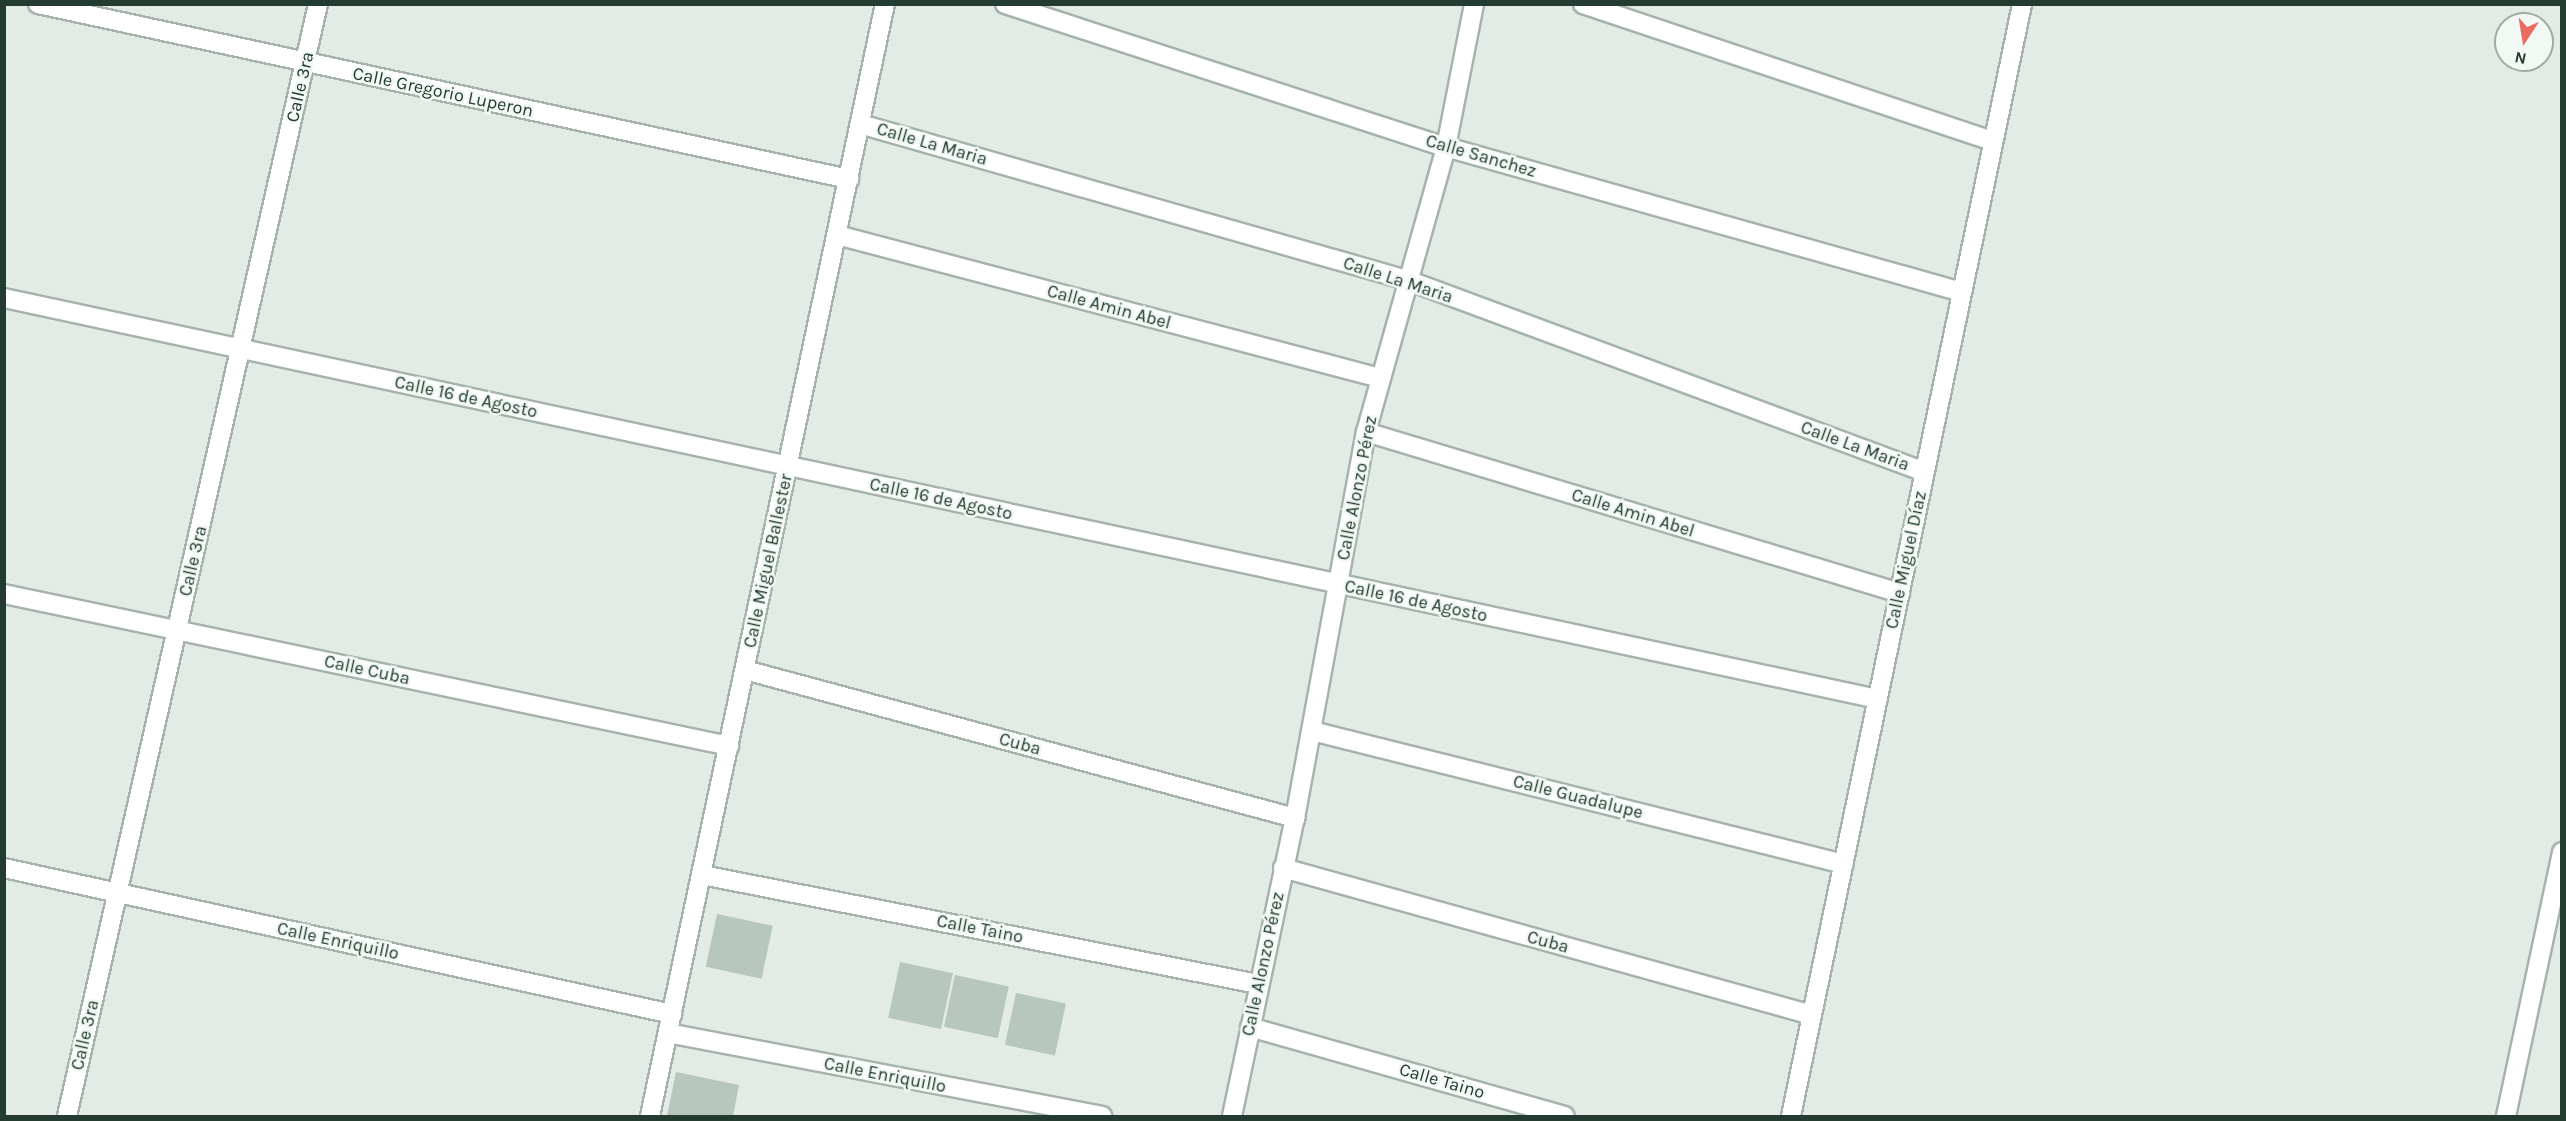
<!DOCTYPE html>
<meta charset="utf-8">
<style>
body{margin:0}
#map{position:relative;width:2566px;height:1121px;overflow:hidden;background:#e2ebe5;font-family:Karla,sans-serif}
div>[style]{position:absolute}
.building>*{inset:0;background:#b7c6be;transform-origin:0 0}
.roads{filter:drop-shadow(2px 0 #a5b3ab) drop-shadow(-2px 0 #a5b3ab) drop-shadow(0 2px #a5b3ab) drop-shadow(0 -2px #a5b3ab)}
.lane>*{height:18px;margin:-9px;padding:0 9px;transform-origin:9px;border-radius:9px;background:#fff}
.street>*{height:18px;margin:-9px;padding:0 9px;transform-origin:9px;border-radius:9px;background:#fff}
span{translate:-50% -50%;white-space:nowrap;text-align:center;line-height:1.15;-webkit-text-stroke:5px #f2f8f4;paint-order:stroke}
.street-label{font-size:18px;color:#233b30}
.frame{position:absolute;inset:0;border:6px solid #233b30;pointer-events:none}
.north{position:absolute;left:2494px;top:12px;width:60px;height:60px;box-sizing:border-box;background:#f2f8f4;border:2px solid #9faca6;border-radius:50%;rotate:192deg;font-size:16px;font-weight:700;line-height:24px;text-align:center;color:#233b30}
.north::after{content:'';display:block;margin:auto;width:21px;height:27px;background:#ea6c61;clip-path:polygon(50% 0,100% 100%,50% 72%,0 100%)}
</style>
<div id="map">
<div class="building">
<div style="left:717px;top:914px;width:57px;height:54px;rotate:12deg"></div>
<div style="left:900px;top:962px;width:54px;height:57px;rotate:12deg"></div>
<div style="left:955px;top:975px;width:55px;height:53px;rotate:12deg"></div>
<div style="left:1016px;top:993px;width:51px;height:53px;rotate:12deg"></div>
<div style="clip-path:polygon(676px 1072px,739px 1085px,733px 1116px,667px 1116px)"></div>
</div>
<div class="roads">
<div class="lane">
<div style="left:2506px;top:1116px;width:270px;rotate:-78deg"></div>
</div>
<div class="street">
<div style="left:38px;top:4px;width:830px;rotate:12.18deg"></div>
<div style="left:1005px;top:4px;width:464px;rotate:18deg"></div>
<div style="left:1446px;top:147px;width:536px;rotate:15.7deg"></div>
<div style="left:1583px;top:4px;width:432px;rotate:18.5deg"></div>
<div style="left:860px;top:124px;width:569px;rotate:15.92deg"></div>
<div style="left:1407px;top:280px;width:552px;rotate:20.34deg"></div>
<div style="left:837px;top:235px;width:562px;rotate:14.75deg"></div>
<div style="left:4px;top:298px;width:1916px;rotate:12.08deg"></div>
<div style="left:1366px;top:432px;width:558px;rotate:16.78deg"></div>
<div style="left:4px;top:594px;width:741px;rotate:11.84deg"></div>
<div style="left:745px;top:670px;width:570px;rotate:15.06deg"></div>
<div style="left:1312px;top:731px;width:548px;rotate:14.04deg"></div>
<div style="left:4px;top:868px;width:684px;rotate:12.33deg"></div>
<div style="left:1283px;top:868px;width:549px;rotate:15.53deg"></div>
<div style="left:702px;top:875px;width:567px;rotate:11.09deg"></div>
<div style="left:1250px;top:1027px;width:327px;rotate:15.8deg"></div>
<div style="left:668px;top:1033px;width:442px;rotate:10.8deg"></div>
<div style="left:67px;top:1116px;width:1140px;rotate:-77.28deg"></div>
<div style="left:650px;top:1116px;width:1137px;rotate:-78.07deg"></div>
<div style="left:1232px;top:1116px;width:305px;rotate:-78.1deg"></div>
<div style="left:1295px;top:818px;width:392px;rotate:-79.6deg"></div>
<div style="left:1366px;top:432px;width:296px;rotate:-74.3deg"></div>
<div style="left:1446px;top:147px;width:146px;rotate:-78.9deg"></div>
<div style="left:1791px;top:1116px;width:1136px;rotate:-78.26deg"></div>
</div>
</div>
<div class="street-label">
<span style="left:300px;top:87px;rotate:-77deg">Calle 3ra</span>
<span style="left:443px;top:92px;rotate:12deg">Calle Gregorio Luperon</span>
<span style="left:932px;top:144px;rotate:16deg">Calle La Maria</span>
<span style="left:1481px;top:156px;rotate:16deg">Calle Sanchez</span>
<span style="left:1398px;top:280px;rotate:18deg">Calle La Maria</span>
<span style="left:1109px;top:307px;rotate:15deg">Calle Amin Abel</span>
<span style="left:466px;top:397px;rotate:12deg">Calle 16 de Agosto</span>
<span style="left:1855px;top:446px;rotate:20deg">Calle La Maria</span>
<span style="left:1357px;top:488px;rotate:-79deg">Calle Alonzo Pérez</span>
<span style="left:941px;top:499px;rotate:12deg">Calle 16 de Agosto</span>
<span style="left:1633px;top:513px;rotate:17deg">Calle Amin Abel</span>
<span style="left:1906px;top:560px;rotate:-78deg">Calle Miguel Díaz</span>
<span style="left:193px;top:561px;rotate:-77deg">Calle 3ra</span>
<span style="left:768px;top:561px;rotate:-78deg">Calle Miguel Ballester</span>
<span style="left:1416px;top:601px;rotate:12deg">Calle 16 de Agosto</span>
<span style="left:367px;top:670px;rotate:12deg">Calle Cuba</span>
<span style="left:1020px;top:744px;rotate:15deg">Cuba</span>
<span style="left:1578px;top:797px;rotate:14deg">Calle Guadalupe</span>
<span style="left:980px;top:929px;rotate:11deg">Calle Taino</span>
<span style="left:338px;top:941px;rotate:12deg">Calle Enriquillo</span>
<span style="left:1548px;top:942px;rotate:15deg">Cuba</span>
<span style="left:1263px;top:964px;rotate:-78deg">Calle Alonzo Pérez</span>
<span style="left:85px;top:1035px;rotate:-77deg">Calle 3ra</span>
<span style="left:885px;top:1075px;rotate:11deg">Calle Enriquillo</span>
<span style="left:1442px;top:1081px;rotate:16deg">Calle Taino</span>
</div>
<div class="frame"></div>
<div class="north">N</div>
</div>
